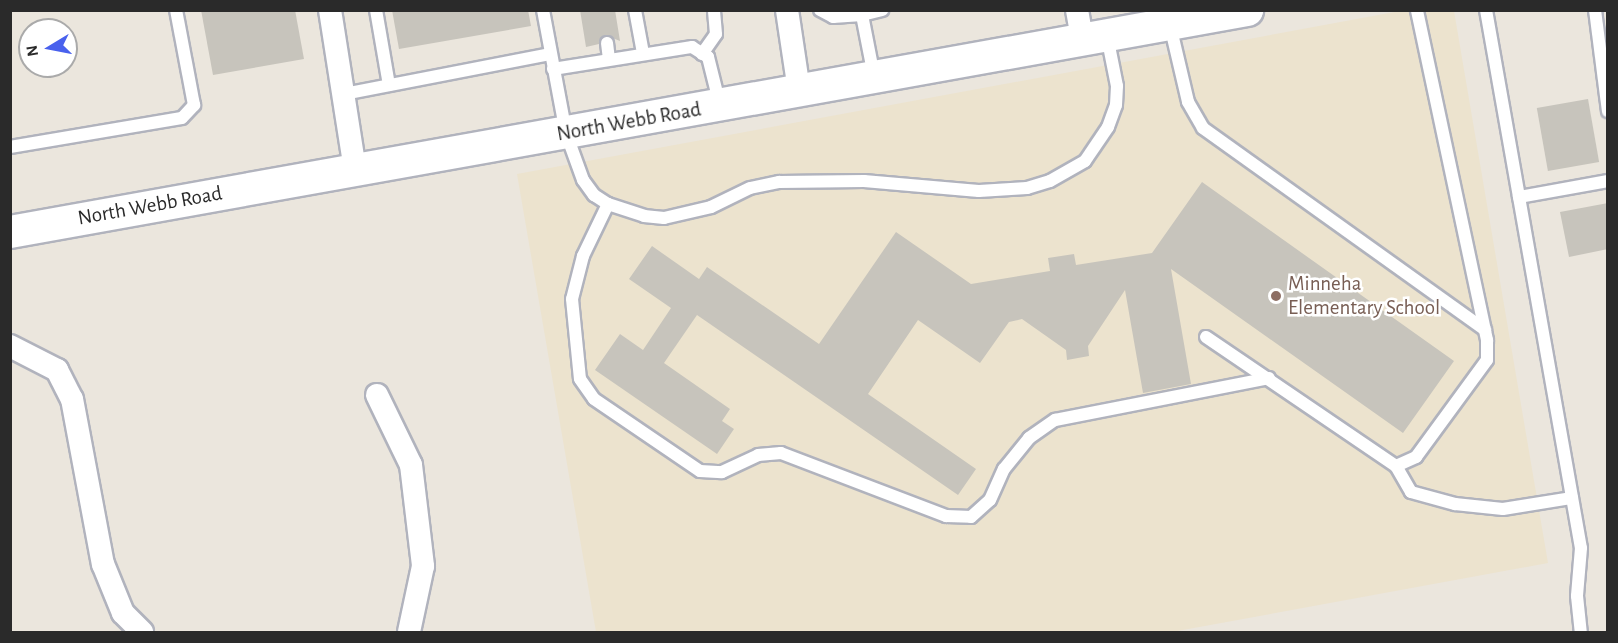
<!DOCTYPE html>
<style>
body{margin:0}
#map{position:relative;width:1618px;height:643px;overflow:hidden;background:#ebe6dd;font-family:"Alegreya Sans",sans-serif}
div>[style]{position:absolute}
.education>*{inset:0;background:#ece3ce}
.building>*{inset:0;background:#c7c4bc;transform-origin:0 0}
.roads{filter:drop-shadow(2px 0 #b1b3bd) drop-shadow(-2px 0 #b1b3bd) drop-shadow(0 2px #b1b3bd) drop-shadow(0 -2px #b1b3bd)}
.service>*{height:12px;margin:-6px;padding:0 6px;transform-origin:6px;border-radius:6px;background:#fff}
.minor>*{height:22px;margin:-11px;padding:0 11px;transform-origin:11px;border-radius:11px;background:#fff}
.secondary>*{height:32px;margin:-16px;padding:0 16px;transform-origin:16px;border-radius:16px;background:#fff}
.dots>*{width:16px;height:16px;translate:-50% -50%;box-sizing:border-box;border:3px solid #fff;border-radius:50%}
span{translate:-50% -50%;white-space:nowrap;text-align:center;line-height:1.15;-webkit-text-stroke:5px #fff;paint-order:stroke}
.street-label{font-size:21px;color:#2a2a2a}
.education-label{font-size:21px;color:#785e54}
.left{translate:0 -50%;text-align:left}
.frame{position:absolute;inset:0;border:12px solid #2a2a2a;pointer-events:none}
.north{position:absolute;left:18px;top:18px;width:60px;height:60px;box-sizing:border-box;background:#fff;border:2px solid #aaa;border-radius:50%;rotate:260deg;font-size:16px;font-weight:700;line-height:24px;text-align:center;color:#2a2a2a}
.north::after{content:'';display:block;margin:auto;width:21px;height:27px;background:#4961ed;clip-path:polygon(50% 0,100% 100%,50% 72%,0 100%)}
</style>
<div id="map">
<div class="education">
<div style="clip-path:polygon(1400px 11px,1454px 11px,1548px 563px,1172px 632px,596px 632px,517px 174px)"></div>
</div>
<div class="building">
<div style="clip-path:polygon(201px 10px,295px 10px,304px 59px,213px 75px)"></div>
<div style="clip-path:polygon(392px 10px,528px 10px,531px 26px,399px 49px)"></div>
<div style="clip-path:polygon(580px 10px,615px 10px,620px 41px,605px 35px,599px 44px,586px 47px)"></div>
<div style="left:1588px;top:99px;width:64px;height:52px;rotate:80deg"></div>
<div style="clip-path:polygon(1202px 182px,1454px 361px,1403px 433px,1171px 269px,1191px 384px,1143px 393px,1125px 290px,1088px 346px,1089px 356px,1067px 360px,1066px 350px,1022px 319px,1009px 322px,980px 363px,918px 320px,868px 394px,976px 469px,958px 495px,697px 315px,664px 363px,730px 409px,722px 421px,734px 429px,717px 454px,595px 370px,620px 334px,643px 350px,671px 308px,629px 279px,652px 246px,699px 279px,707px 267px,819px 344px,896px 232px,971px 284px,1050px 271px,1048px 258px,1074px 254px,1076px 265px,1152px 253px)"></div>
<div style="clip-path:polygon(1608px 203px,1608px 249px,1569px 257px,1560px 212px)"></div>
</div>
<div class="roads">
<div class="service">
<div style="left:376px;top:10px;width:76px;rotate:80.2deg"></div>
<div style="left:543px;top:10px;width:125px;rotate:79.4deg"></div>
<div style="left:566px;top:133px;width:50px;rotate:70.1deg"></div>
<div style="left:583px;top:180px;width:19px;rotate:54deg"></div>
<div style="left:594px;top:195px;width:17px;rotate:33deg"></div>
<div style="left:608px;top:204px;width:38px;rotate:18deg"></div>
<div style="left:644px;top:216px;width:20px;rotate:6deg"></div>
<div style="left:664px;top:218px;width:48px;rotate:-13.2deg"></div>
<div style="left:711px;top:207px;width:43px;rotate:-26deg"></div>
<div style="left:750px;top:188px;width:30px;rotate:-12deg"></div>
<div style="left:779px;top:182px;width:85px;rotate:-0.7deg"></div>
<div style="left:864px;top:181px;width:115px;rotate:5deg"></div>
<div style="left:979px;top:191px;width:48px;rotate:-3.6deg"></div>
<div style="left:1027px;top:188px;width:24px;rotate:-17deg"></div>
<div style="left:1050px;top:181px;width:40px;rotate:-29.7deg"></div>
<div style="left:1085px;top:161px;width:41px;rotate:-55.9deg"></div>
<div style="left:1108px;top:127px;width:23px;rotate:-70deg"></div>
<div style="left:1116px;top:105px;width:19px;rotate:-87deg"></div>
<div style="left:1117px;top:86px;width:51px;rotate:-101.3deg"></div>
<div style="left:635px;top:10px;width:44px;rotate:79.5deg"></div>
<div style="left:820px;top:10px;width:15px;rotate:28deg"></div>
<div style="left:833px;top:17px;width:29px;rotate:-4deg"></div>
<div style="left:862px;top:15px;width:62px;rotate:78.9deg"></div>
<div style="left:1486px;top:10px;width:546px;rotate:79.99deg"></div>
<div style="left:1581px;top:548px;width:48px;rotate:94.8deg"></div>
<div style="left:1577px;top:596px;width:36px;rotate:84deg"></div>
<div style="left:1595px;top:10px;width:102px;rotate:82.7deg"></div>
<div style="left:862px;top:15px;width:21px;rotate:-14deg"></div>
<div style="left:1170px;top:25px;width:79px;rotate:76.8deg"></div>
<div style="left:1188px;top:102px;width:30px;rotate:60deg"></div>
<div style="left:1203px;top:128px;width:347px;rotate:35.6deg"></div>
<div style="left:607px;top:43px;width:16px;rotate:83deg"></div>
<div style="left:702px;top:54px;width:24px;rotate:-55deg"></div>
<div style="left:716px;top:34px;width:24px;rotate:-95deg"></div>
<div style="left:553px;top:69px;width:141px;rotate:-9deg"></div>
<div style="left:692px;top:47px;width:19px;rotate:32deg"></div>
<div style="left:708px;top:57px;width:49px;rotate:76deg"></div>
<div style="left:344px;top:94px;width:210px;rotate:-11deg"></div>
<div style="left:10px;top:147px;width:174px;rotate:-9.6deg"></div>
<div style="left:182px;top:118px;width:18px;rotate:-47deg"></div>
<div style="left:194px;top:105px;width:97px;rotate:-100.7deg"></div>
<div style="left:1519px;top:197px;width:90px;rotate:-10.2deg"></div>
<div style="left:608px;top:204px;width:58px;rotate:115.7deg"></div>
<div style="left:583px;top:256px;width:44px;rotate:104.3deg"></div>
<div style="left:572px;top:299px;width:80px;rotate:84.3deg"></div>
<div style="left:580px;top:379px;width:24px;rotate:55deg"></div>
<div style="left:594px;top:399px;width:128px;rotate:34.2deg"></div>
<div style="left:700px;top:471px;width:22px;rotate:3deg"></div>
<div style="left:722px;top:472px;width:40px;rotate:-25deg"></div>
<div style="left:758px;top:455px;width:23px;rotate:-5deg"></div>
<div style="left:781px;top:453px;width:177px;rotate:20.9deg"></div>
<div style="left:946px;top:516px;width:25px;rotate:2deg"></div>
<div style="left:971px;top:517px;width:25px;rotate:-42deg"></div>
<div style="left:990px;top:500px;width:34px;rotate:-66deg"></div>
<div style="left:1004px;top:469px;width:40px;rotate:-51deg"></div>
<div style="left:1029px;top:438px;width:32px;rotate:-35deg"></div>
<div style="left:1055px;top:420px;width:218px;rotate:-11.1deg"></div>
<div style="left:1206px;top:337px;width:230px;rotate:34.2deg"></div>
<div style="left:1396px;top:466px;width:22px;rotate:-24deg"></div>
<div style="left:1416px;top:457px;width:120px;rotate:-53.8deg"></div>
<div style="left:1487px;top:360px;width:20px;rotate:-90deg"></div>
<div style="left:1487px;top:340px;width:337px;rotate:-102deg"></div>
<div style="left:1396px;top:466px;width:30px;rotate:60deg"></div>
<div style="left:1411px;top:492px;width:46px;rotate:15.3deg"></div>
<div style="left:1455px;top:504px;width:48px;rotate:5.9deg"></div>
<div style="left:1503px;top:509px;width:70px;rotate:-9.1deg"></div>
</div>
<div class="minor">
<div style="left:330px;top:10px;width:161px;rotate:81.1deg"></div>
<div style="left:787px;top:10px;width:81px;rotate:81.5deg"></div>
<div style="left:1077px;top:10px;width:29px;rotate:80deg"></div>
<div style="left:10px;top:346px;width:53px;rotate:27.1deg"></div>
<div style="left:57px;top:370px;width:33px;rotate:63deg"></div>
<div style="left:72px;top:399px;width:168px;rotate:79.4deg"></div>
<div style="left:103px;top:564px;width:53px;rotate:67.8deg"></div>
<div style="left:123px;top:613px;width:27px;rotate:45deg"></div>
<div style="left:377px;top:395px;width:78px;rotate:64.1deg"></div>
<div style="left:411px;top:465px;width:102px;rotate:83.2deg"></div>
<div style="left:423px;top:566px;width:67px;rotate:102deg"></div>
</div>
<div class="secondary">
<div style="left:10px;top:232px;width:1257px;rotate:-10.17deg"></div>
</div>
</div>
<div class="dots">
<div style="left:1276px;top:296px;background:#8d6e63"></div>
</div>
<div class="street-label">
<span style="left:629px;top:122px;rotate:-10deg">North Webb Road</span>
<span style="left:150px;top:206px;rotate:-10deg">North Webb Road</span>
</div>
<div class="education-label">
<span class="left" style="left:1288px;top:296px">Minneha<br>Elementary School</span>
</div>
<div class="frame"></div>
<div class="north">N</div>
</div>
